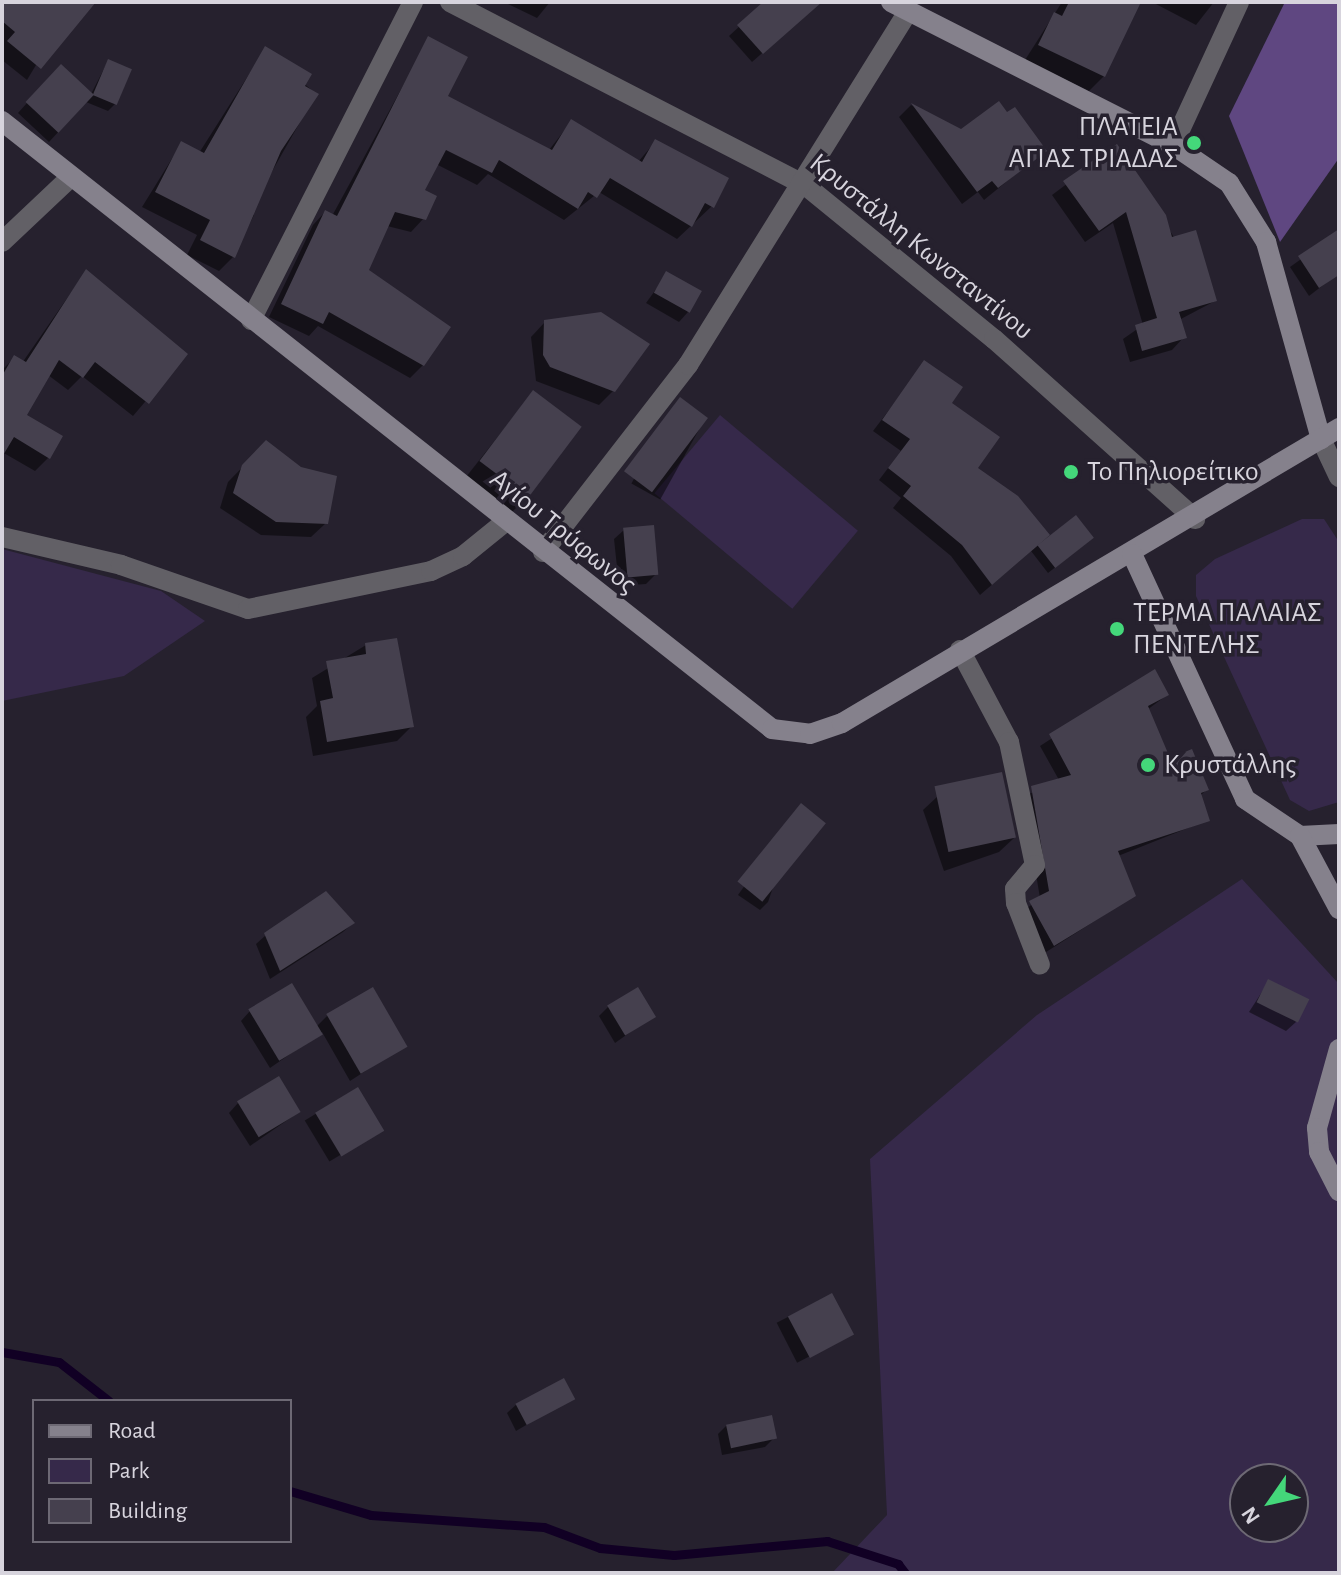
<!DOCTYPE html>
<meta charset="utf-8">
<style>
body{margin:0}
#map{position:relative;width:1341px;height:1575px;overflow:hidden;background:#26212e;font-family:"Alegreya Sans",sans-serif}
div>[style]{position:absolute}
.green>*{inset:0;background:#36294a;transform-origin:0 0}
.forest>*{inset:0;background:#5f4781}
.shadow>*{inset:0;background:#0007;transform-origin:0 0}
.stream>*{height:9px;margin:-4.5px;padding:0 4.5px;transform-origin:4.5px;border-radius:4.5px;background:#110024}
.building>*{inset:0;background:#45404e;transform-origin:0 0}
.street>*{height:20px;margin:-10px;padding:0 10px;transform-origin:10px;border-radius:10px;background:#626066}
.secondary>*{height:20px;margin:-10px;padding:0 10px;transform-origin:10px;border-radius:10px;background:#85818c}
.dots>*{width:22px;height:22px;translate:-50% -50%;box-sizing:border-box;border:4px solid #26212e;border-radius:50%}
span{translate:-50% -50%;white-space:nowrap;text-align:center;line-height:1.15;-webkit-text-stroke:7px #26212e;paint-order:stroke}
.poi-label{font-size:28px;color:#d7d4dd}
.right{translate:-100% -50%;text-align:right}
.left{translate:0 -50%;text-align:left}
.street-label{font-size:28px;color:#d7d4dd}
.frame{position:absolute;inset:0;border:4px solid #d7d4dd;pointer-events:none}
.legend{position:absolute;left:32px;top:1399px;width:260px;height:144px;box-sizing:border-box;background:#26212e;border:2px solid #6d6974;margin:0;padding:10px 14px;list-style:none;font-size:24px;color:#d7d4dd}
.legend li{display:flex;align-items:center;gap:16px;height:40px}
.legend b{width:40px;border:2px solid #6d6974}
.north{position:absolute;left:1229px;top:1463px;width:80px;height:80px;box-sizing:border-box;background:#26212e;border:2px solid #6d6974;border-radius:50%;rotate:236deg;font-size:22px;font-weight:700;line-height:32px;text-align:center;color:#d7d4dd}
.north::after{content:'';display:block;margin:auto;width:28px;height:36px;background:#44d77a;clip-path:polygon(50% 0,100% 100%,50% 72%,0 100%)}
</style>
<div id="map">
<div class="green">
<div style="left:720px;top:415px;width:180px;height:102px;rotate:40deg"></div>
<div style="clip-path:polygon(1302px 519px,1324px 519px,1339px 542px,1339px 802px,1309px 811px,1290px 800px,1196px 596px,1196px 575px,1215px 559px)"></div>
<div style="clip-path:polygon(2px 549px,161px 591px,205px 621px,124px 676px,2px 701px)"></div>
<div style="clip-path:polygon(evenodd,1242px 879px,1339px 984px,1339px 1573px,832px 1573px,887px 1515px,870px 1159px,1037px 1015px,1242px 879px,1245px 1479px,1293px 1479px,1293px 1527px,1245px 1527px,1245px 1479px)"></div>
</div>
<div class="forest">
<div style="clip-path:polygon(1285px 2px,1339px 2px,1339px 158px,1280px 242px,1229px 116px)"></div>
</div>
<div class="shadow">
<div style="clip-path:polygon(2px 2px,74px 2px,27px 80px,2px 60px)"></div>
<div style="clip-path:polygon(504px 2px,550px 2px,537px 18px)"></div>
<div style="clip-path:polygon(766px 2px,809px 2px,804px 16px,752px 62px,729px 36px)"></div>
<div style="clip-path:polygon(1062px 2px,1125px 2px,1104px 76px,1089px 91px,1025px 60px)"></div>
<div style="clip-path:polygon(1152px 2px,1214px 2px,1196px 25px)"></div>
<div style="clip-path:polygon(429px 38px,445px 97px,549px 150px,571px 122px,638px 162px,655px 142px,712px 206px,677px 239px,599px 192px,564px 220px,488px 174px,477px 185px,436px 164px,422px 191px,424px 218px,411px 232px,387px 226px,366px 271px,423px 365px,410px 378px,318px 326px,309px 336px,269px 317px,313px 225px,325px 212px,332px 216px)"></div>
<div style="clip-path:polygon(265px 49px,316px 94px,249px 212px,254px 215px,233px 257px,219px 271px,187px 255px,197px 235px,142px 207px,181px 144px,199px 153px)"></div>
<div style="clip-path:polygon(108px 61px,116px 103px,108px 111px,86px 102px,49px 142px,18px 113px,51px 76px,91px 94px)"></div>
<div style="clip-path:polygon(911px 105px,961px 131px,1044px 151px,984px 200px,978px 192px,962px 204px,899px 117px)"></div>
<div style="clip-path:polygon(1116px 147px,1215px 301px,1179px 320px,1184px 337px,1172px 350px,1130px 362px,1123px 339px,1143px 325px,1113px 223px,1085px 242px,1052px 195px)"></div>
<div style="clip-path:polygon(1339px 232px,1339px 273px,1309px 296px,1290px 267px)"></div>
<div style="clip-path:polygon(86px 271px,185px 355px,133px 416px,82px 376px,68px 390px,48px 375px,24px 415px,49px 457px,35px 471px,2px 452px,2px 370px,14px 358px,22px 363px)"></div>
<div style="clip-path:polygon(667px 274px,688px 312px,679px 322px,646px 303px)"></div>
<div style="clip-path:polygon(545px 322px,613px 391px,599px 405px,536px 381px,531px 337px)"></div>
<div style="clip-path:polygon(925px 363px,976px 468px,1039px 544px,1085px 544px,1048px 573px,1031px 551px,980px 595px,951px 556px,893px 508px,901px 498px,879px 480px,901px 451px,873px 431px)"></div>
<div style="clip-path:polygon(533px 392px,527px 497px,512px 512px,466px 477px)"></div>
<div style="left:676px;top:403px;width:33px;height:92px;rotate:29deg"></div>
<div style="clip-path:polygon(267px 442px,326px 523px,311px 537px,261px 535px,220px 508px,228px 482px)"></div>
<div style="clip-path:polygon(624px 530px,656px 574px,646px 584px,619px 586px,614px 539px)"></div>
<div style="clip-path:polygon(366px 645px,412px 726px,397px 741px,313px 756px,306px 717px,317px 706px,312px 678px)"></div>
<div style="clip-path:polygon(1155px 671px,1167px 695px,1147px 710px,1169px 761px,1207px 789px,1200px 796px,1208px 820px,1118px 856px,1134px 896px,1043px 954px,1021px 913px,1040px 898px,1023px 797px,1059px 780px,1040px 746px)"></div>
<div style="clip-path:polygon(938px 796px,1014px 838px,999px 852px,944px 871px,923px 810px)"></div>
<div style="clip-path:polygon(801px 806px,768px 902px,760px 910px,738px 895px)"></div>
<div style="clip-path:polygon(353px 923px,343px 932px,270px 979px,256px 944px,266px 935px)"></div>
<div style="clip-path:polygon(1269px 981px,1296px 1022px,1286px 1031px,1249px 1012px)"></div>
<div style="clip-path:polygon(608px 1007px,653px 1016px,615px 1043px,599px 1016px)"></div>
<div style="clip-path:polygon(250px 1011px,316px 1027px,328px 1015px,404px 1046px,350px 1081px,322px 1032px,270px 1068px,241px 1021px)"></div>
<div style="left:357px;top:1089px;width:48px;height:61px;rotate:59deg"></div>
<div style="clip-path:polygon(238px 1103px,299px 1112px,250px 1146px,229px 1113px)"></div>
<div style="left:831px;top:1295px;width:45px;height:61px;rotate:63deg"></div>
<div style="clip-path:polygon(572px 1398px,516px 1431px,507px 1413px,517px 1404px)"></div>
<div style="clip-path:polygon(727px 1425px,775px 1437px,765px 1447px,722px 1455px,718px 1434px)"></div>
</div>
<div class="stream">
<div style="left:2px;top:1352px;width:58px;rotate:10deg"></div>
<div style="left:59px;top:1362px;width:63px;rotate:38deg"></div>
<div style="left:290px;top:1491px;width:84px;rotate:16.5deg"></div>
<div style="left:371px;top:1515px;width:173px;rotate:4deg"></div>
<div style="left:544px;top:1527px;width:60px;rotate:20.6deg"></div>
<div style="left:600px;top:1548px;width:74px;rotate:5.4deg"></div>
<div style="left:674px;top:1555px;width:154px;rotate:-5.2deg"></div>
<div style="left:827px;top:1541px;width:75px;rotate:17.9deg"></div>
<div style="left:898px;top:1564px;width:11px;rotate:52deg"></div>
</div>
<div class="building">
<div style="clip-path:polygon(2px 2px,96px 2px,41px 69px,7px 41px,15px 32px,2px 21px)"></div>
<div style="clip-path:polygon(763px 2px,822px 2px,763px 54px,737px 25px)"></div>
<div style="clip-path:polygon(1069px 2px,1141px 2px,1105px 77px,1038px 45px,1054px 12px,1062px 16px)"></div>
<div style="clip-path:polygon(428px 36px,468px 57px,448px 96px,552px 150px,571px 119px,642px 162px,655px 139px,729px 178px,714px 208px,705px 203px,692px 227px,610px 178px,597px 198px,588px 192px,578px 209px,499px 160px,492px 173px,446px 150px,425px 190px,437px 196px,426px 220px,395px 212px,369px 270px,451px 327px,424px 366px,329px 312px,323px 324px,281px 304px,325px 210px,337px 216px)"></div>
<div style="clip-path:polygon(265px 46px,312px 74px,305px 86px,319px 94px,281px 151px,235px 258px,200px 240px,210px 220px,155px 192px,181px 141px,204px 153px)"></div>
<div style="left:108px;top:59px;width:26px;height:39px;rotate:23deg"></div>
<div style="left:61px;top:64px;width:45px;height:52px;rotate:43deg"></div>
<div style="clip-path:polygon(999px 101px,1007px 112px,1015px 107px,1047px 151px,998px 188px,992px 181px,977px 192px,911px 103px,961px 129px)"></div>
<div style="clip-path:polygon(1117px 144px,1166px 215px,1172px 237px,1196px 230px,1217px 301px,1179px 312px,1187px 338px,1142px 351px,1135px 325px,1157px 318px,1126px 212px,1099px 231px,1063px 181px)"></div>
<div style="clip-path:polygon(1339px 229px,1339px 275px,1319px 288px,1298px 256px)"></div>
<div style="clip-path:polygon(86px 269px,188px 354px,149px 404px,95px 362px,83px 378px,59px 360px,27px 415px,63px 436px,50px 459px,14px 437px,2px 457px,2px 376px,14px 355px,26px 362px)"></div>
<div style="left:666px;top:271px;width:41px;height:25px;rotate:29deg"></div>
<div style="clip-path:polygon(601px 312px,650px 344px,615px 392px,550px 367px,543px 355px,544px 320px)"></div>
<div style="clip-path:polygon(924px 360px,963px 387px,952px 403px,1000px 437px,978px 468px,1018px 496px,1050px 535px,992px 585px,962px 545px,903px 496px,911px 486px,888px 468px,910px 439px,882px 420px)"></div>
<div style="left:533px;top:390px;width:61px;height:89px;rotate:37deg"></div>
<div style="left:680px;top:397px;width:35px;height:93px;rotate:37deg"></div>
<div style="clip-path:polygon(266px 440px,301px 467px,337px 476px,328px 524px,276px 522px,233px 493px,242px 465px)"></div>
<div style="left:1076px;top:515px;width:29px;height:49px;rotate:52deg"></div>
<div style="left:654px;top:525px;width:50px;height:31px;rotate:85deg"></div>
<div style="clip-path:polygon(397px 638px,414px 727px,327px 742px,320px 701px,333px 698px,326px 661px,366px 654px,365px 643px)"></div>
<div style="clip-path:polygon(1155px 669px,1169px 695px,1148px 706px,1170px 758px,1192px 749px,1209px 790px,1201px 793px,1210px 821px,1118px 851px,1136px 896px,1054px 946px,1029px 901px,1049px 891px,1031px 786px,1071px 775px,1049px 734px)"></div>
<div style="left:1002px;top:772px;width:67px;height:69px;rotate:78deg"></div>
<div style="left:801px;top:803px;width:32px;height:101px;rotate:39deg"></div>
<div style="clip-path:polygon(326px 891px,355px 923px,280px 971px,264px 933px)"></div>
<div style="left:1268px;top:979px;width:46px;height:26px;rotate:26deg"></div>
<div style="left:292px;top:983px;width:60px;height:51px;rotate:59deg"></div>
<div style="left:373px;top:987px;width:69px;height:54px;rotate:60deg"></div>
<div style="left:638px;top:987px;width:35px;height:36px;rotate:59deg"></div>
<div style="left:279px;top:1076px;width:42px;height:49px;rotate:59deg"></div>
<div style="left:358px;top:1087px;width:51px;height:50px;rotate:59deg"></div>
<div style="left:832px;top:1293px;width:47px;height:50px;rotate:62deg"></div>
<div style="left:564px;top:1378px;width:24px;height:55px;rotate:62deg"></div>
<div style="left:772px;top:1415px;width:24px;height:47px;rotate:78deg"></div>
</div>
<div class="street">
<div style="left:450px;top:2px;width:399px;rotate:27.3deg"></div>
<div style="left:805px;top:185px;width:244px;rotate:39.2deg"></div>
<div style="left:994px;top:339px;width:270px;rotate:41.8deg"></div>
<div style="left:1173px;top:145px;width:157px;rotate:-65.2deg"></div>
<div style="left:2px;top:242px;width:95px;rotate:-43.3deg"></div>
<div style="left:251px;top:320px;width:357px;rotate:-63deg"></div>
<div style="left:1321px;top:439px;width:42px;rotate:64.7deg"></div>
<div style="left:2px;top:537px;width:122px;rotate:13.2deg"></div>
<div style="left:121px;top:565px;width:134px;rotate:19.1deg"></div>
<div style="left:248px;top:609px;width:187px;rotate:-11.7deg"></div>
<div style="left:431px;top:571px;width:35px;rotate:-25deg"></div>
<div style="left:463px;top:556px;width:54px;rotate:-39deg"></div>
<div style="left:543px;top:552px;width:237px;rotate:-52.2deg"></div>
<div style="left:688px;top:365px;width:417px;rotate:-58.1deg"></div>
<div style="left:960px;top:650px;width:104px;rotate:62deg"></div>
<div style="left:1009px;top:742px;width:126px;rotate:78.1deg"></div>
<div style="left:1035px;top:865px;width:31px;rotate:130deg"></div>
<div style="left:1015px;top:889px;width:14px;rotate:86deg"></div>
<div style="left:1016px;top:903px;width:66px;rotate:68.8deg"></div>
</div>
<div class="secondary">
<div style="left:891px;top:2px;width:316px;rotate:26.9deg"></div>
<div style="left:1173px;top:145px;width:68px;rotate:34.2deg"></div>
<div style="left:1229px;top:183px;width:70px;rotate:57.9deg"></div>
<div style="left:1266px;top:242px;width:205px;rotate:74.4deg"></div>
<div style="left:2px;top:121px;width:981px;rotate:38.29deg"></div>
<div style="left:772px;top:729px;width:38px;rotate:7deg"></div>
<div style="left:810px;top:734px;width:34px;rotate:-19deg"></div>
<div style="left:842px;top:723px;width:578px;rotate:-30.69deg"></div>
<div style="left:1132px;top:554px;width:270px;rotate:65.2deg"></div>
<div style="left:1245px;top:799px;width:66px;rotate:33.9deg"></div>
<div style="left:1300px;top:836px;width:39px;rotate:-3deg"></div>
<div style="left:1300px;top:836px;width:83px;rotate:61.9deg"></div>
<div style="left:1339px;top:1049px;width:82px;rotate:105.6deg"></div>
<div style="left:1317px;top:1128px;width:24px;rotate:85deg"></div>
<div style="left:1319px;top:1152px;width:44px;rotate:62.9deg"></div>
</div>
<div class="dots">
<div style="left:1194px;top:143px;background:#44d77a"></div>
<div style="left:1071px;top:472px;background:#44d77a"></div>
<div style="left:1117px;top:629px;background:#44d77a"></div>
<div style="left:1148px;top:765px;background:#44d77a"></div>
</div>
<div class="poi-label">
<span class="right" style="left:1178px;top:143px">ΠΛΑΤΕΙΑ<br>ΑΓΙΑΣ ΤΡΙΑΔΑΣ</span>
<span class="left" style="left:1087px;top:472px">Το Πηλιορείτικο</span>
<span class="left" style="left:1133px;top:629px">ΤΕΡΜΑ ΠΑΛΑΙΑΣ<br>ΠΕΝΤΕΛΗΣ</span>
<span class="left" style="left:1164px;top:765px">Κρυστάλλης</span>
</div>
<div class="street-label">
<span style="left:921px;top:247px;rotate:39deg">Κρυστάλλη Κωνσταντίνου</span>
<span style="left:563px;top:532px;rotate:39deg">Αγίου Τρύφωνος</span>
</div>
<div class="frame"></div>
<ul class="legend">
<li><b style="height:10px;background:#85818c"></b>Road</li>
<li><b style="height:22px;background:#36294a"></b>Park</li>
<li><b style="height:22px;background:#45404e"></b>Building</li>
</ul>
<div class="north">N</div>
</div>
